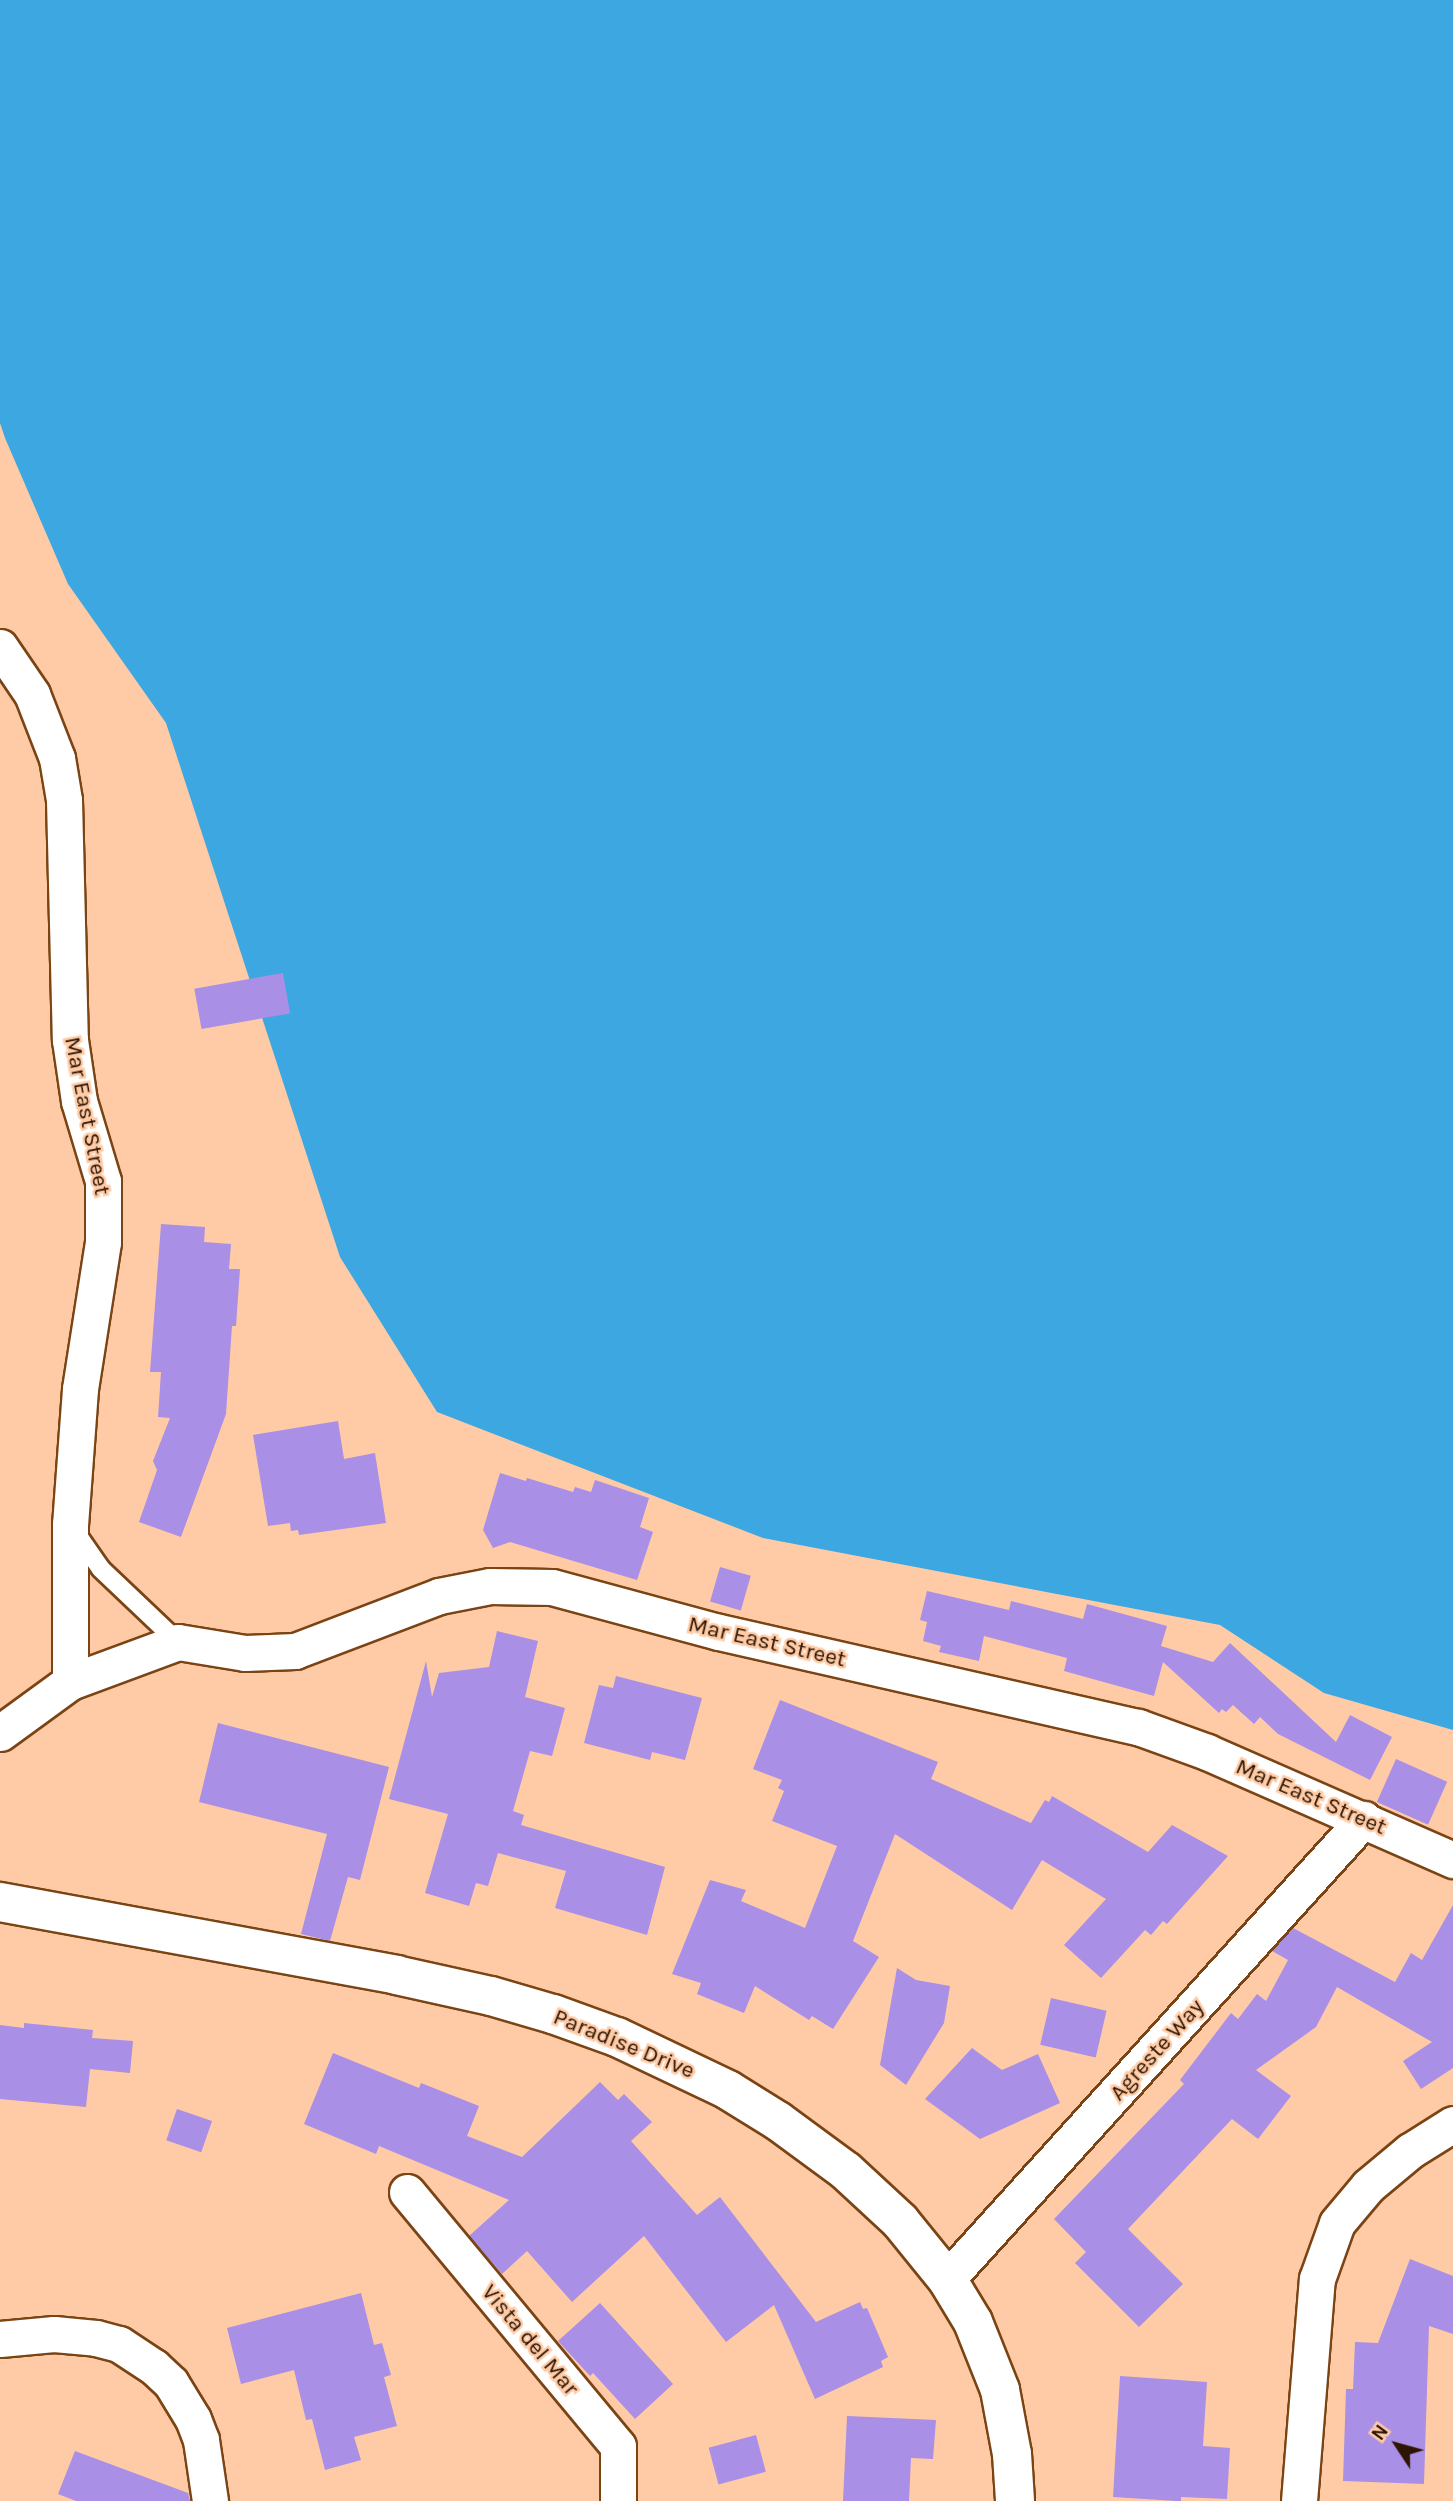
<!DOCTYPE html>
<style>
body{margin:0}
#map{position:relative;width:1453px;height:2501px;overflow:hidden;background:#ffcba6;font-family:Karla,sans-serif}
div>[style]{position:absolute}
.water>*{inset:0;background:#3ca7e0}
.building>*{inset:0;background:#a98fe6;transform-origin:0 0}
.roads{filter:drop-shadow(2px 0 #7b4414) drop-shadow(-2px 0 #7b4414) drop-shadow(0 2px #7b4414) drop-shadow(0 -2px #7b4414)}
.service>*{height:18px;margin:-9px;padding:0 9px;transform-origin:9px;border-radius:9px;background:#fff}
.minor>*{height:35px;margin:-17.5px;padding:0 17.5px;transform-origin:17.5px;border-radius:17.5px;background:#fff}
.tertiary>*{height:38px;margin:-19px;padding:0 19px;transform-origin:19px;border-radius:19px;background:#fff}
span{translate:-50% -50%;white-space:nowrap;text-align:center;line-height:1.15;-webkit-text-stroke:5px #ffcba6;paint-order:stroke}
.street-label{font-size:23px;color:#2c1503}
.north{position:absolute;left:1362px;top:2410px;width:70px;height:70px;-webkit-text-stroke:5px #ffcba6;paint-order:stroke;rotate:306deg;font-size:19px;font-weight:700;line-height:28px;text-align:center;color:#2c1503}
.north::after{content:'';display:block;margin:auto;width:24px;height:32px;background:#2c1503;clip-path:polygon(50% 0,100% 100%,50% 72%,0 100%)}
</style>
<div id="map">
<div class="water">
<div style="clip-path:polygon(0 0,1453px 0,1453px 1730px,1324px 1693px,1220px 1625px,763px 1538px,437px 1412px,340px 1257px,166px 723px,68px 584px,5px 438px,0 423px)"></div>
</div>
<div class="building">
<div style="left:283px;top:973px;width:41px;height:90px;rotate:80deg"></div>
<div style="clip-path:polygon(161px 1224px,205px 1227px,204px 1242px,231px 1244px,229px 1269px,240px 1269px,236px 1326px,232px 1326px,226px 1414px,181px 1537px,139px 1522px,157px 1470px,153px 1461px,170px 1418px,158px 1417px,161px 1372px,150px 1372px)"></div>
<div style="clip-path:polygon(338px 1421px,344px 1459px,375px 1453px,386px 1523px,299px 1535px,298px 1530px,291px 1531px,290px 1523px,268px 1526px,253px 1435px)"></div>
<div style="clip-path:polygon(500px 1473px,526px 1481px,527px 1478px,573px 1492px,575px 1487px,591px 1492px,595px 1480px,649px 1498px,640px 1527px,653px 1532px,637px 1580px,510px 1542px,493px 1548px,483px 1530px)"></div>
<div style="left:720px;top:1567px;width:32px;height:36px;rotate:16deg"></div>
<div style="clip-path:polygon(927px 1591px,1009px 1610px,1011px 1601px,1083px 1619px,1087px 1604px,1167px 1626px,1161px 1646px,1213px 1662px,1230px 1643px,1336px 1742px,1350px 1715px,1392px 1737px,1370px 1780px,1278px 1734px,1260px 1717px,1254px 1724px,1233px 1705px,1226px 1712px,1222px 1709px,1219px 1713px,1163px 1662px,1154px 1696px,1064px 1671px,1067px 1658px,984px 1636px,979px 1661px,939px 1652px,941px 1646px,923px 1641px,927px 1622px,920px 1620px)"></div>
<div style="clip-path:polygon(497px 1631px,538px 1641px,525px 1697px,565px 1708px,552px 1756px,530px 1751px,513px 1811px,524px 1815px,521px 1825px,665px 1867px,647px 1935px,555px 1908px,566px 1871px,498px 1853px,488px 1886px,476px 1883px,469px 1906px,425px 1893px,448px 1814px,389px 1799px,426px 1661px,432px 1697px,439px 1673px,489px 1667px)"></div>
<div style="clip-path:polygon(616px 1676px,702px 1698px,685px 1760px,652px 1752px,650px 1760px,584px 1743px,599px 1685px,613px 1688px)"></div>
<div style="clip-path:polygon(780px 1700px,938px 1762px,931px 1779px,1031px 1823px,1045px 1800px,1049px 1802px,1052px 1796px,1148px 1852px,1172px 1825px,1228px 1856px,1167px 1924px,1163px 1921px,1151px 1935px,1145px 1930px,1101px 1978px,1064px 1945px,1106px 1899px,1042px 1860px,1012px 1910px,895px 1834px,853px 1941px,879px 1957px,833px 2029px,812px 2016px,809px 2020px,755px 1986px,744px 2013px,697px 1994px,701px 1983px,672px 1974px,710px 1880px,746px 1890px,741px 1901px,805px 1928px,837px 1846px,772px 1821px,784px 1791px,778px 1788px,782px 1780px,753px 1769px)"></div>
<div style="clip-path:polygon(218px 1723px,389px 1767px,360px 1880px,348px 1877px,330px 1941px,301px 1934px,327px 1834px,199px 1802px)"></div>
<div style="left:1396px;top:1759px;width:56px;height:47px;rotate:24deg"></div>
<div style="clip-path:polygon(1453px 1905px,1453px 2068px,1421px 2089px,1403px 2061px,1432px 2042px,1337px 1987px,1316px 2027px,1256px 2070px,1291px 2096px,1258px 2139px,1232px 2119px,1128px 2229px,1183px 2284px,1139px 2327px,1075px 2263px,1086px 2252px,1054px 2219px,1184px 2084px,1180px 2080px,1231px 2013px,1238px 2019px,1257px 1994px,1266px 2001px,1288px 1960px,1272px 1951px,1293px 1928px,1395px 1982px,1411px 1953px,1422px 1960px)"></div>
<div style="clip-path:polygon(897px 1968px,916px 1980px,950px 1986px,944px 2023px,906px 2085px,880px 2065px)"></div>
<div style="left:1051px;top:1998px;width:57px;height:48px;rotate:13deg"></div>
<div style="clip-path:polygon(24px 2023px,93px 2030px,92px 2038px,133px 2041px,130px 2073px,90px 2069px,86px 2107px,0 2099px,0 2025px,24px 2028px)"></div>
<div style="clip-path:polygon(972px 2048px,1002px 2070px,1038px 2054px,1060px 2103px,980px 2139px,925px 2099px)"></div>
<div style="clip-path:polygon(333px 2053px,419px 2088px,421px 2083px,479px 2106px,467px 2136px,522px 2157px,600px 2082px,618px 2100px,624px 2094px,652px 2122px,631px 2141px,697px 2215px,720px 2197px,816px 2322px,860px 2302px,863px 2309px,867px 2308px,888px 2357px,881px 2361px,883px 2367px,815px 2399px,774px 2305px,726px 2342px,644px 2236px,572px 2302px,527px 2251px,502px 2274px,469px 2236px,509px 2200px,379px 2146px,376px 2154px,304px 2124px)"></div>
<div style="left:177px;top:2109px;width:37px;height:33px;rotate:19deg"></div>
<div style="clip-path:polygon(1410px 2259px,1453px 2276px,1453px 2334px,1429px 2326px,1424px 2484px,1343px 2481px,1346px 2389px,1353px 2389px,1355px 2342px,1378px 2343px)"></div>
<div style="clip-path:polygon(361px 2293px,374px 2345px,382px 2343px,391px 2375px,384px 2377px,397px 2426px,354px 2437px,361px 2460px,325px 2470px,312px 2419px,306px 2420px,294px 2370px,241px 2384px,227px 2328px)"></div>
<div style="clip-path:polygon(600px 2303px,673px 2384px,635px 2419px,593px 2373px,590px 2376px,558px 2341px)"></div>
<div style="clip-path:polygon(1120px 2376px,1207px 2382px,1203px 2446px,1230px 2448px,1227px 2499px,1181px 2497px,1181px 2501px,1176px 2501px,1113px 2497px)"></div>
<div style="clip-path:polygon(847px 2416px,936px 2420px,933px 2459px,911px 2458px,909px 2501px,843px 2501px)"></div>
<div style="left:756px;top:2435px;width:38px;height:49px;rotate:75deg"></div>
<div style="clip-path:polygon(75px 2451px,188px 2493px,190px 2501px,76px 2501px,58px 2494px)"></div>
</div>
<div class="roads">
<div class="service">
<div style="left:74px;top:1530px;width:47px;rotate:55.3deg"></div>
<div style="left:101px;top:1569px;width:106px;rotate:43.5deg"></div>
</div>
<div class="minor">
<div style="left:0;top:647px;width:57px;rotate:55.8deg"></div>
<div style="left:32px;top:694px;width:69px;rotate:68.7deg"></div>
<div style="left:57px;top:758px;width:43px;rotate:80.5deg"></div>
<div style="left:64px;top:800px;width:240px;rotate:88.6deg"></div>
<div style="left:70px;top:1040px;width:62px;rotate:81.6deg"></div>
<div style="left:79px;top:1101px;width:84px;rotate:73.3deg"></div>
<div style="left:103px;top:1181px;width:61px;rotate:90deg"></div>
<div style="left:103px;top:1242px;width:149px;rotate:98.9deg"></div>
<div style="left:80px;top:1389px;width:135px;rotate:94.2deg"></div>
<div style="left:70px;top:1524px;width:158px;rotate:90deg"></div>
<div style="left:0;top:1733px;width:87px;rotate:-36.1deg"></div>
<div style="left:70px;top:1682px;width:115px;rotate:-20.3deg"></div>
<div style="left:178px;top:1642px;width:68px;rotate:9.3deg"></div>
<div style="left:245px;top:1653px;width:50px;rotate:-2.3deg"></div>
<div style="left:295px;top:1651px;width:154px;rotate:-20.9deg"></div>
<div style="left:439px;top:1596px;width:52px;rotate:-11.1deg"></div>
<div style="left:490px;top:1586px;width:62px;rotate:0.9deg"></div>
<div style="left:552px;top:1587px;width:173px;rotate:15.1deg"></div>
<div style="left:719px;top:1632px;width:430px;rotate:12.8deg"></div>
<div style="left:1138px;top:1727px;width:73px;rotate:19.9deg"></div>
<div style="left:1207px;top:1752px;width:269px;rotate:23.7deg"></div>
<div style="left:407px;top:2192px;width:330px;rotate:50.3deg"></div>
<div style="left:618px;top:2446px;width:55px;rotate:90deg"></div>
<div style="left:947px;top:2279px;width:621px;rotate:-47.81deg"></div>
<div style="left:0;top:2339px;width:54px;rotate:-5.3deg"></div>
<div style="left:54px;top:2334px;width:42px;rotate:5.4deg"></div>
<div style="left:96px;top:2338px;width:24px;rotate:15deg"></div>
<div style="left:119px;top:2344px;width:42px;rotate:33.3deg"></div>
<div style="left:154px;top:2367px;width:23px;rotate:43deg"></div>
<div style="left:171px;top:2383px;width:42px;rotate:58.6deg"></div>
<div style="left:193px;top:2419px;width:22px;rotate:69deg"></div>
<div style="left:201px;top:2440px;width:62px;rotate:81.6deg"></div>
<div style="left:1299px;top:2501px;width:223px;rotate:-85.4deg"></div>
<div style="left:1317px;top:2279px;width:59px;rotate:-70.3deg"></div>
<div style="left:1337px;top:2223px;width:48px;rotate:-50deg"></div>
<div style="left:1368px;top:2186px;width:55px;rotate:-39.8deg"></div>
<div style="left:1410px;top:2151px;width:51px;rotate:-32.1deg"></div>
</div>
<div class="tertiary">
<div style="left:0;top:1902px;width:403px;rotate:10.4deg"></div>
<div style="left:396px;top:1975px;width:97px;rotate:12.5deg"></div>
<div style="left:491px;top:1996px;width:65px;rotate:16.2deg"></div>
<div style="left:553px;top:2014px;width:68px;rotate:19.8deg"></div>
<div style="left:617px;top:2037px;width:123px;rotate:25.5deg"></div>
<div style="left:728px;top:2090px;width:59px;rotate:31.8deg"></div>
<div style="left:778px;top:2121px;width:84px;rotate:36.3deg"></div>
<div style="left:846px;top:2171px;width:74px;rotate:42.8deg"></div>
<div style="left:900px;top:2221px;width:75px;rotate:51deg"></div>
<div style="left:947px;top:2279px;width:50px;rotate:58.8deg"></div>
<div style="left:973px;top:2322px;width:73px;rotate:68.3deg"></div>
<div style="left:1000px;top:2390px;width:65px;rotate:79.4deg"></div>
<div style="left:1012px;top:2454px;width:47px;rotate:86.3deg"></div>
</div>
</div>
<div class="street-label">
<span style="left:87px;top:1116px;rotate:79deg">Mar East Street</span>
<span style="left:767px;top:1642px;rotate:13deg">Mar East Street</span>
<span style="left:1311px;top:1797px;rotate:23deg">Mar East Street</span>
<span style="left:624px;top:2044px;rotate:22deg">Paradise Drive</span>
<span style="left:1157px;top:2050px;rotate:-48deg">Agreste Way</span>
<span style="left:530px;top:2340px;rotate:50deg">Vista del Mar</span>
</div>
<div class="north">N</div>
</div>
